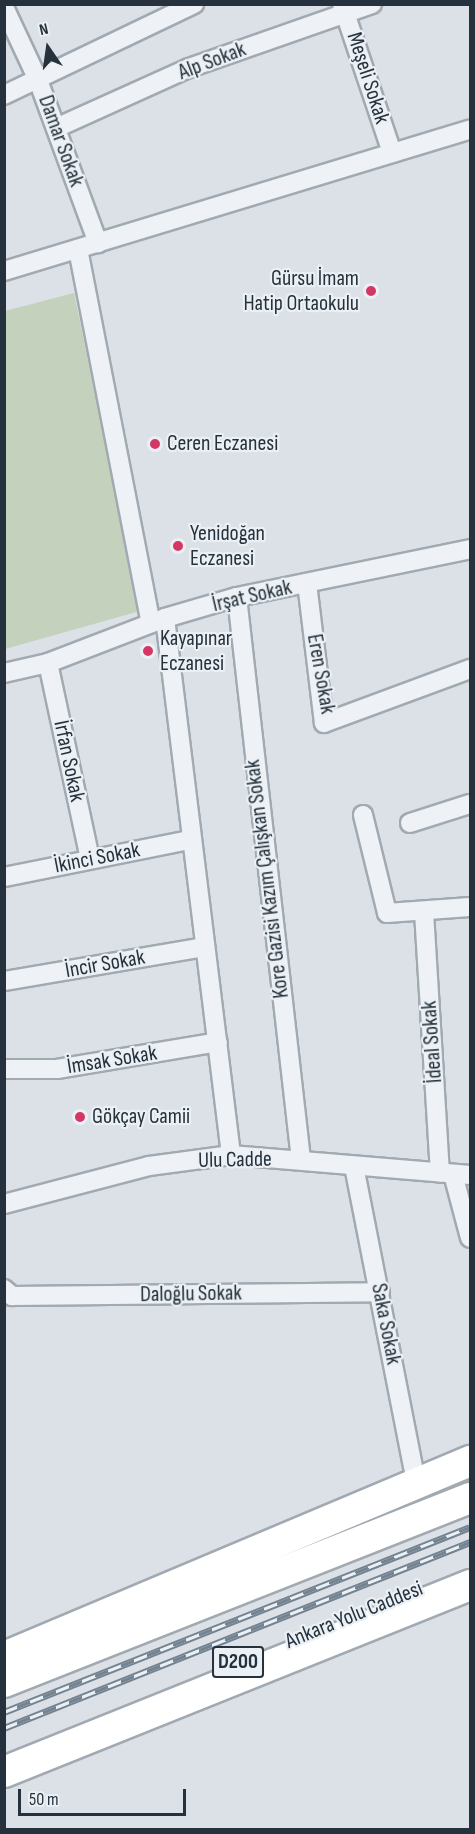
<!DOCTYPE html>
<meta charset="utf-8">
<style>
body{margin:0}
#map{position:relative;width:475px;height:1834px;overflow:hidden;background:#dbe1e7;font-family:"Sofia Sans Condensed",sans-serif}
div>[style]{position:absolute}
.green>*{inset:0;background:#c4d1bc}
.roads{filter:drop-shadow(2px 0 #a1a9b1) drop-shadow(-2px 0 #a1a9b1) drop-shadow(0 2px #a1a9b1) drop-shadow(0 -2px #a1a9b1)}
.minor>*{height:18px;margin:-9px;padding:0 9px;transform-origin:9px;border-radius:9px;background:#eef1f5}
.trunk>*{height:30px;margin:-15px;padding:0 15px;transform-origin:15px;border-radius:15px;background:#fff}
.rail>*{height:7px;margin-top:-3.5px;transform-origin:0;background:repeating-linear-gradient(90deg,#ebf0f4 0 14px,#748391 0 28px);box-sizing:border-box;border-block:2px solid #748391}
.dots>*{width:16px;height:16px;translate:-50% -50%;box-sizing:border-box;border:3px solid #ebf0f4;border-radius:50%}
span{translate:-50% -50%;white-space:nowrap;text-align:center;line-height:1.15;-webkit-text-stroke:4.5px #ebf0f4;paint-order:stroke}
.shield-label span{padding:2px 4px;background:#ebf0f4;border:2px solid;border-radius:4px;-webkit-text-stroke-width:0}
.shield-label{font-size:21px;color:#25313d;font-weight:700}
.street-label{font-size:22px;color:#25313d}
.poi-label{font-size:22px;color:#25313d}
.right{translate:-100% -50%;text-align:right}
.left{translate:0 -50%;text-align:left}
.frame{position:absolute;inset:0;border:6px solid #25313d;pointer-events:none}
.north{position:absolute;left:18px;top:18px;width:60px;height:60px;-webkit-text-stroke:4px #ebf0f4;paint-order:stroke;rotate:347deg;font-size:16px;font-weight:700;line-height:24px;text-align:center;color:#25313d}
.north::after{content:'';display:block;margin:auto;width:21px;height:27px;background:#25313d;clip-path:polygon(50% 0,100% 100%,50% 72%,0 100%)}
.scale{position:absolute;left:18px;top:1789px;width:168px;height:27px;box-sizing:border-box;border:3px solid #25313d;border-top:0;padding-left:8px;font-size:18px;line-height:21px;white-space:nowrap;color:#25313d;-webkit-text-stroke:4px #ebf0f4;paint-order:stroke}
</style>
<div id="map">
<div class="green">
<div style="clip-path:polygon(74px 293px,140px 611px,5px 649px,5px 311px)"></div>
</div>
<div class="roads">
<div class="minor">
<div style="left:342px;top:4px;width:157px;rotate:71.4deg"></div>
<div style="left:4px;top:7px;width:81px;rotate:65deg"></div>
<div style="left:38px;top:80px;width:174px;rotate:69.8deg"></div>
<div style="left:4px;top:95px;width:211px;rotate:-25.6deg"></div>
<div style="left:56px;top:128px;width:146px;rotate:-24.3deg"></div>
<div style="left:189px;top:68px;width:194px;rotate:-19.3deg"></div>
<div style="left:78px;top:249px;width:381px;rotate:79deg"></div>
<div style="left:4px;top:271px;width:487px;rotate:-16.9deg"></div>
<div style="left:307px;top:583px;width:141px;rotate:83.1deg"></div>
<div style="left:324px;top:723px;width:156px;rotate:-20.3deg"></div>
<div style="left:237px;top:597px;width:567px;rotate:83.51deg"></div>
<div style="left:165px;top:618px;width:541px;rotate:82.99deg"></div>
<div style="left:48px;top:663px;width:200px;rotate:77.9deg"></div>
<div style="left:4px;top:673px;width:45px;rotate:-12.8deg"></div>
<div style="left:48px;top:663px;width:125px;rotate:-21deg"></div>
<div style="left:165px;top:618px;width:75px;rotate:-16.3deg"></div>
<div style="left:237px;top:597px;width:238px;rotate:-11.6deg"></div>
<div style="left:363px;top:815px;width:101px;rotate:76.2deg"></div>
<div style="left:387px;top:913px;width:83px;rotate:-4.1deg"></div>
<div style="left:410px;top:823px;width:63px;rotate:-17.6deg"></div>
<div style="left:4px;top:877px;width:190px;rotate:-11.3deg"></div>
<div style="left:424px;top:912px;width:261px;rotate:86.5deg"></div>
<div style="left:4px;top:981px;width:204px;rotate:-9.6deg"></div>
<div style="left:4px;top:1069px;width:53px"></div>
<div style="left:57px;top:1069px;width:163px;rotate:-9.5deg"></div>
<div style="left:354px;top:1166px;width:322px;rotate:78.9deg"></div>
<div style="left:453px;top:1174px;width:66px;rotate:75.1deg"></div>
<div style="left:4px;top:1204px;width:150px;rotate:-14.7deg"></div>
<div style="left:149px;top:1166px;width:83px;rotate:-7.6deg"></div>
<div style="left:231px;top:1155px;width:240px;rotate:4.8deg"></div>
<div style="left:4px;top:1289px;width:11px;rotate:41deg"></div>
<div style="left:12px;top:1296px;width:368px;rotate:-0.6deg"></div>
</div>
<div class="trunk">
<div style="left:4px;top:1657px;width:506px;rotate:-22.81deg"></div>
<div style="left:4px;top:1682px;width:501px;rotate:-21.55deg"></div>
<div style="left:4px;top:1772px;width:502px;rotate:-21.86deg"></div>
</div>
</div>
<div class="rail">
<div style="left:4px;top:1712px;width:501px;rotate:-21.65deg"></div>
<div style="left:4px;top:1728px;width:502px;rotate:-21.76deg"></div>
</div>
<div class="dots">
<div style="left:371px;top:291px;background:#d53765"></div>
<div style="left:155px;top:444px;background:#d53765"></div>
<div style="left:178px;top:546px;background:#d53765"></div>
<div style="left:148px;top:651px;background:#d53765"></div>
<div style="left:80px;top:1117px;background:#d53765"></div>
</div>
<div class="shield-label">
<span style="left:238px;top:1662px">D200</span>
</div>
<div class="street-label">
<span style="left:212px;top:61px;rotate:-21deg">Alp Sokak</span>
<span style="left:368px;top:78px;rotate:72deg">Meşeli Sokak</span>
<span style="left:61px;top:141px;rotate:70deg">Damar Sokak</span>
<span style="left:252px;top:596px;rotate:-13deg">İrşat Sokak</span>
<span style="left:321px;top:674px;rotate:80deg">Eren Sokak</span>
<span style="left:69px;top:761px;rotate:78deg">İrfan Sokak</span>
<span style="left:97px;top:858px;rotate:-11deg">İkinci Sokak</span>
<span style="left:267px;top:879px;rotate:-97deg">Kore Gazisi Kazım Çalışkan Sokak</span>
<span style="left:105px;top:964px;rotate:-10deg">İncir Sokak</span>
<span style="left:432px;top:1042px;rotate:-94deg">İdeal Sokak</span>
<span style="left:112px;top:1060px;rotate:-9deg">İmsak Sokak</span>
<span style="left:235px;top:1160px;rotate:-1deg">Ulu Cadde</span>
<span style="left:191px;top:1294px;rotate:-1deg">Daloğlu Sokak</span>
<span style="left:386px;top:1324px;rotate:79deg">Saka Sokak</span>
<span style="left:354px;top:1615px;rotate:-22deg">Ankara Yolu Caddesi</span>
</div>
<div class="poi-label">
<span class="right" style="left:359px;top:291px">Gürsu İmam<br>Hatip Ortaokulu</span>
<span class="left" style="left:167px;top:444px">Ceren Eczanesi</span>
<span class="left" style="left:190px;top:546px">Yenidoğan<br>Eczanesi</span>
<span class="left" style="left:160px;top:651px">Kayapınar<br>Eczanesi</span>
<span class="left" style="left:92px;top:1117px">Gökçay Camii</span>
</div>
<div class="frame"></div>
<div class="north">N</div>
<div class="scale">50 m</div>
</div>
